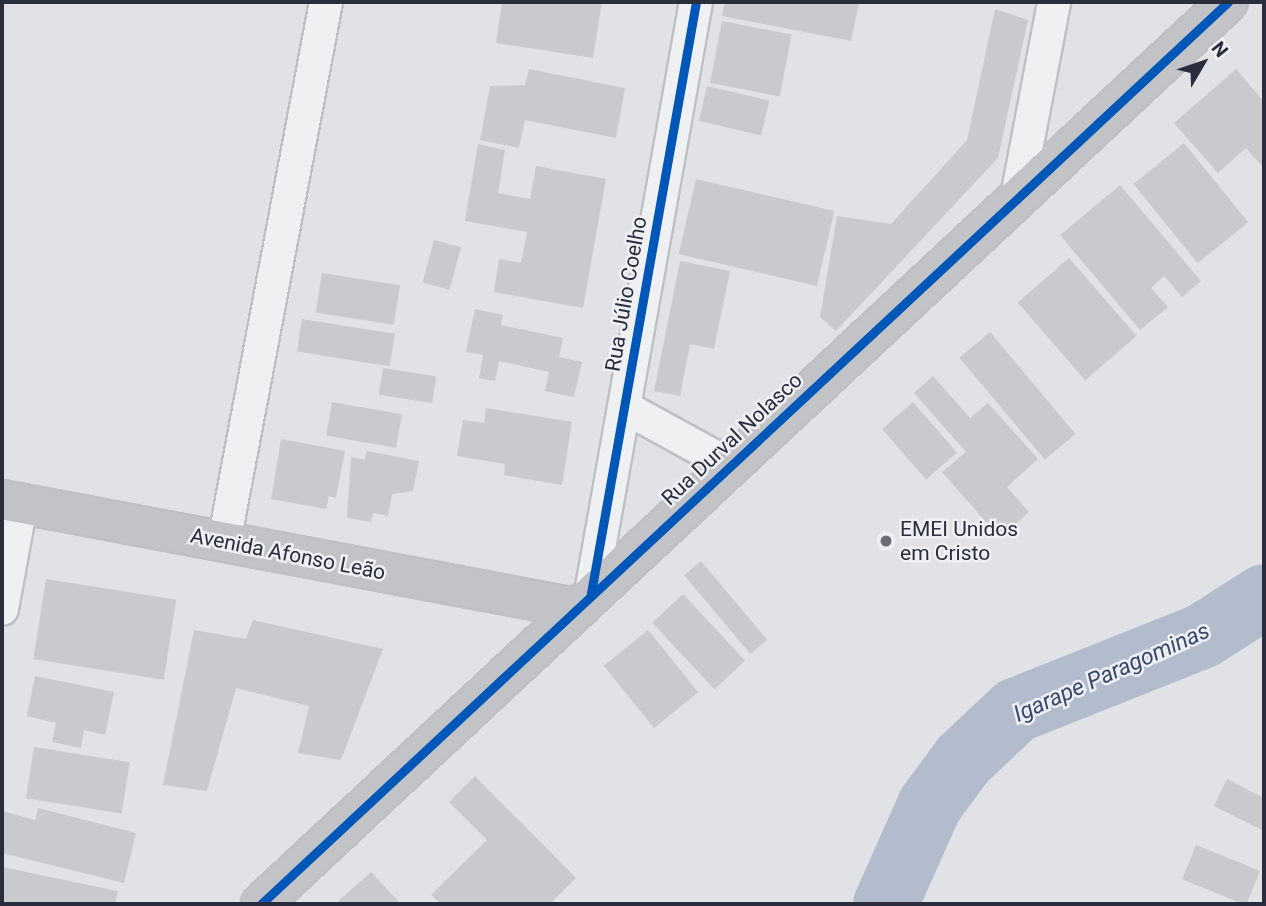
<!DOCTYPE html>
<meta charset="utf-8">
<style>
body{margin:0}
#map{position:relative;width:1266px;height:906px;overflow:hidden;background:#e0e2e5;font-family:Roboto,sans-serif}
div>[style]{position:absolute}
.river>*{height:65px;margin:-32.5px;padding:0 32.5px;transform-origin:32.5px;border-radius:32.5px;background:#b2bccd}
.building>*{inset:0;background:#c9cacd;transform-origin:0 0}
.roads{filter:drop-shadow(2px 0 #bfc0c3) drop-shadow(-2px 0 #bfc0c3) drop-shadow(0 2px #bfc0c3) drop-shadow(0 -2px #bfc0c3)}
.street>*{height:32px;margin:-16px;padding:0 16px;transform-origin:16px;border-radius:16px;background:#eff0f2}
.secondary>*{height:38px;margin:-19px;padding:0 19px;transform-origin:19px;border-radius:19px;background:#c2c3c7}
.cycleway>*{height:9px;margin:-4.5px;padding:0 4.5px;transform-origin:4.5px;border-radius:4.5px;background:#0057b8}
.dots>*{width:19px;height:19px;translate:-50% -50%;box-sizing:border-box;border:4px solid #eef0f4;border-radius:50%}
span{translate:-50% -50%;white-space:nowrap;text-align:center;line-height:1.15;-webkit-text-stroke:5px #eef0f4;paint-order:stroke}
.street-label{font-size:21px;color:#2a2e3c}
.poi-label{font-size:21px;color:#2a2e3c}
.left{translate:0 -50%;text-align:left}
.water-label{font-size:23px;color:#38496b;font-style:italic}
.frame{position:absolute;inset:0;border:4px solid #2a2e3c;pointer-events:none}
.north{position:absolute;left:1168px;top:28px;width:70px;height:70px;-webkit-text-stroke:5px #eef0f4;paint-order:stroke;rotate:51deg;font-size:19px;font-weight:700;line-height:28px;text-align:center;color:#2a2e3c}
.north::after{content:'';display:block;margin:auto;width:24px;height:32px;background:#2a2e3c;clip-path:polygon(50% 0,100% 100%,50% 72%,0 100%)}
</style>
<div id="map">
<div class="river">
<div style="left:885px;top:904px;width:108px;rotate:-66deg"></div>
<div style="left:929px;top:805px;width:56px;rotate:-53.7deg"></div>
<div style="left:962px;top:760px;width:73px;rotate:-43.3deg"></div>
<div style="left:1015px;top:710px;width:202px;rotate:-21.7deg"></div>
<div style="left:1203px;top:635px;width:72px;rotate:-32.6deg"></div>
</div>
<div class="building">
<div style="clip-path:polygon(502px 2px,602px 2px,593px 58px,496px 43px)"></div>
<div style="clip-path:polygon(725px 2px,859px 2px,851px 41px,722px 16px)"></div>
<div style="clip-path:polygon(995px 9px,1028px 20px,998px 158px,836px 331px,820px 317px,837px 216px,891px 224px,967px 140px)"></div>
<div style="left:722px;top:21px;width:71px;height:63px;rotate:11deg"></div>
<div style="clip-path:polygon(529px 69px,625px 88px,616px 138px,525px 120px,519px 148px,480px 140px,490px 86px,525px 85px)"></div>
<div style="clip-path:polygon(1236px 69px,1264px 102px,1264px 168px,1246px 148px,1218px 173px,1174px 123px)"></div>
<div style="left:707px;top:86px;width:64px;height:36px;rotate:13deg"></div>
<div style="left:1184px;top:143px;width:102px;height:65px;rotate:51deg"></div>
<div style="clip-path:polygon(478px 144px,505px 150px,498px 193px,530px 199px,536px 166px,606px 179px,583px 308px,494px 292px,499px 259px,521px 263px,527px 232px,465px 221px)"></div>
<div style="left:696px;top:179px;width:142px;height:77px;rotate:13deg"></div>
<div style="clip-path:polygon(1120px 185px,1201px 281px,1182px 297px,1164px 276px,1151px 288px,1168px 307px,1140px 330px,1060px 235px)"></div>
<div style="left:434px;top:240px;width:28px;height:44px;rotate:15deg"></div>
<div style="left:1069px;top:258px;width:103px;height:68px;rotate:49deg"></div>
<div style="clip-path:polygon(680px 261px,730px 271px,714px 349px,690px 344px,680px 396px,654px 391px)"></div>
<div style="left:322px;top:273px;width:79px;height:40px;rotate:9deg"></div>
<div style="clip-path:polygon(475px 309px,503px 315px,501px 325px,563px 338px,559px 357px,582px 362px,574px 397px,545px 391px,549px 372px,499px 361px,495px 381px,479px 378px,483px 355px,466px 352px)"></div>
<div style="left:302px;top:319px;width:94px;height:33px;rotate:9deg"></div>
<div style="left:990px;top:332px;width:133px;height:40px;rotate:50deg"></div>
<div style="left:383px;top:368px;width:54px;height:27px;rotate:9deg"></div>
<div style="clip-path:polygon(933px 376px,970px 418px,988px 403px,1038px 459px,1007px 487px,1029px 512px,1000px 538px,942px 472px,966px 452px,914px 393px)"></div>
<div style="left:332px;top:402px;width:71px;height:34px;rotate:10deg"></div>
<div style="left:913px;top:402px;width:67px;height:41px;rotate:49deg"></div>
<div style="clip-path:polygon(486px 408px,572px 422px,562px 485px,504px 475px,505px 464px,457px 456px,463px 420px,484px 423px)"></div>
<div style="clip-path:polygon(281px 439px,345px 451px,336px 498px,329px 496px,326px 509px,271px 499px)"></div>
<div style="clip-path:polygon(367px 451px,419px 461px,413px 491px,392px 494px,388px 516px,373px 513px,371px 522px,347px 518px,351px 457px,365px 460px)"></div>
<div style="left:701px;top:561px;width:103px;height:22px;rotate:50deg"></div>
<div style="left:46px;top:579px;width:132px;height:81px;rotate:9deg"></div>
<div style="left:683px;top:594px;width:91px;height:42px;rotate:47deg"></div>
<div style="clip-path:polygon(253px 620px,383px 649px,341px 760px,298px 753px,309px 706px,236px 688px,207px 791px,163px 785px,194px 630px,246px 639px)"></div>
<div style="left:648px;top:630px;width:80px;height:57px;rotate:51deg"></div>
<div style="clip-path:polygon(35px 676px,114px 692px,105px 735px,84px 730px,81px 748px,52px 742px,56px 723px,27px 716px)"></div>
<div style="left:34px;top:747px;width:97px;height:52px;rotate:9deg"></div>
<div style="clip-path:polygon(475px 776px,576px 878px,550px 904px,441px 904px,431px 895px,487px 840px,449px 802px)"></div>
<div style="clip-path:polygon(1227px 779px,1264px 798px,1264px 831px,1214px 806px)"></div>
<div style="clip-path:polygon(38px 808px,136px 833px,124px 883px,2px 853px,2px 811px,35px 820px)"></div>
<div style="left:1196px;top:845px;width:69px;height:37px;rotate:22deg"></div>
<div style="clip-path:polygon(2px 867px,118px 891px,115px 904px,2px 904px)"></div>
<div style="clip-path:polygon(371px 872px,401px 904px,335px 904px)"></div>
</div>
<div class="roads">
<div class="street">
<div style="left:1016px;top:202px;width:204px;rotate:-79.2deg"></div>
<div style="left:624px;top:407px;width:121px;rotate:28.7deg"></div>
<div style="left:224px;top:542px;width:550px;rotate:-79.3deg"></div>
<div style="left:591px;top:593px;width:600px;rotate:-79.93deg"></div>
<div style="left:2px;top:609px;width:107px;rotate:-79.7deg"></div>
</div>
<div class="secondary">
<div style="left:2px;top:500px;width:583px;rotate:10.67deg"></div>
<div style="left:261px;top:904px;width:1322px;rotate:-43.01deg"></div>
</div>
</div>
<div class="cycleway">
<div style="left:591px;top:593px;width:600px;rotate:-79.93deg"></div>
<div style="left:261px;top:904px;width:1322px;rotate:-43.01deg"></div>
</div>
<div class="dots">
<div style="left:886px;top:541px;background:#6a6d77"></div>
</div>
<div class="street-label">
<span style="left:626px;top:294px;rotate:-80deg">Rua Júlio Coelho</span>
<span style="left:732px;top:439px;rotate:-43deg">Rua Durval Nolasco</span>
<span style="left:288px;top:554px;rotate:11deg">Avenida Afonso Leão</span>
</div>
<div class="poi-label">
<span class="left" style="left:900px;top:541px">EMEI Unidos<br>em Cristo</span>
</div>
<div class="water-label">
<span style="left:1112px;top:673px;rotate:-24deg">Igarape Paragominas</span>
</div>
<div class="frame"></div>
<div class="north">N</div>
</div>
